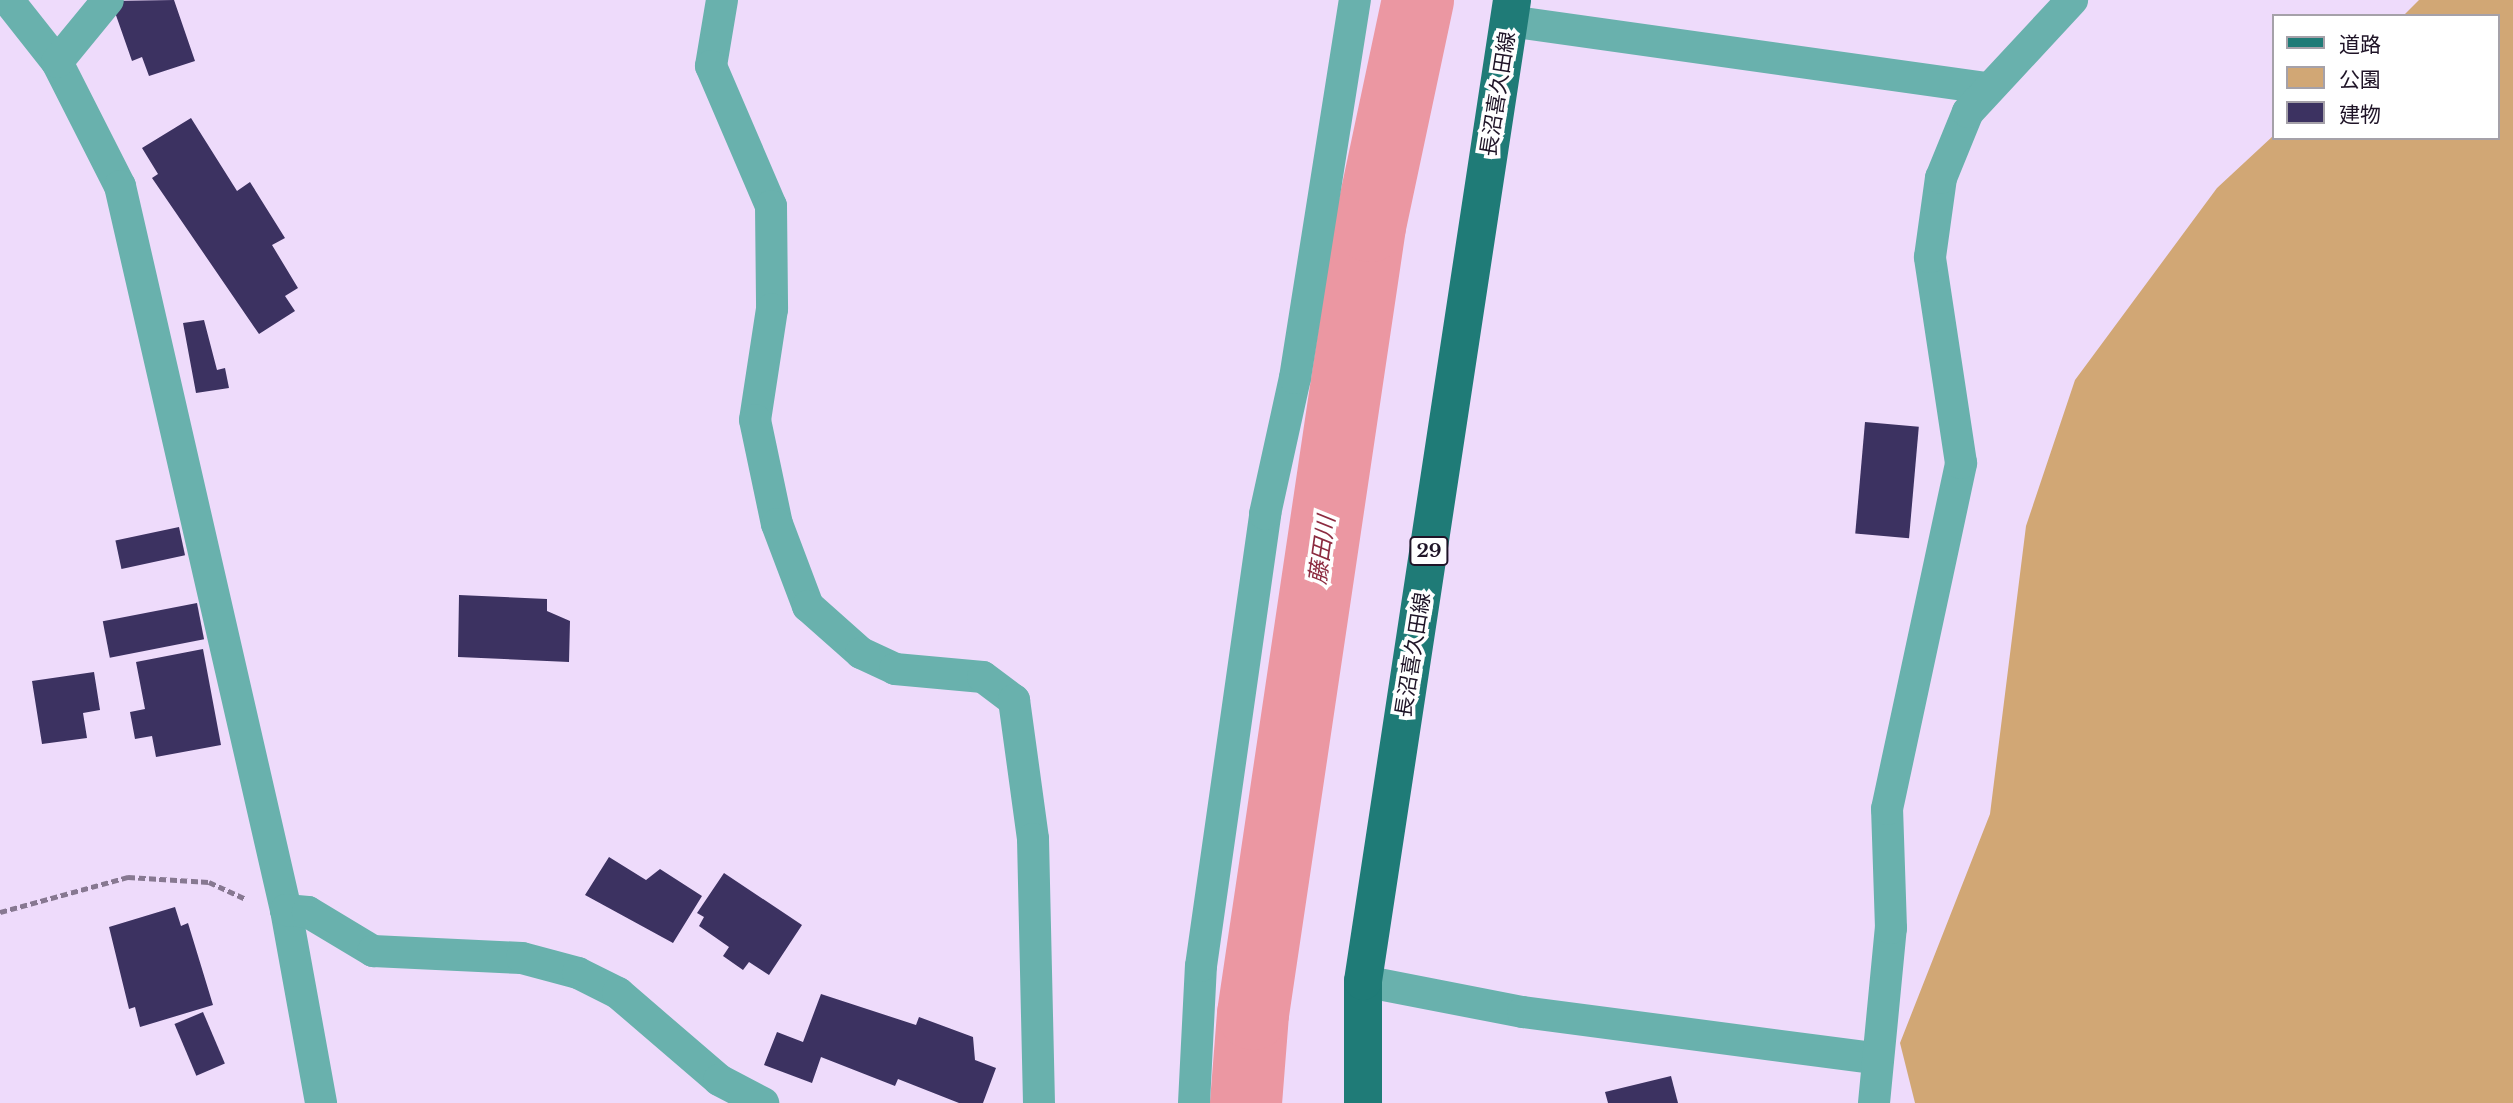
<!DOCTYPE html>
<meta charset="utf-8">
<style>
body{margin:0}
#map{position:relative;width:2513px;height:1103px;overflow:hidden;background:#eedbfb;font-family:"Libre Baskerville","Noto Sans JP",serif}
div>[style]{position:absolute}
.green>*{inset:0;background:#d1a775}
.river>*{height:72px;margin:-36px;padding:0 36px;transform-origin:36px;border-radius:36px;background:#eb97a2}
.building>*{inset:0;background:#3c3261;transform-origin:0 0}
.path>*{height:4.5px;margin-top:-2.25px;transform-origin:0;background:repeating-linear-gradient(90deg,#877891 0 7px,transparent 0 10.5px)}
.minor>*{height:32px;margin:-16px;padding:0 16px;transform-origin:16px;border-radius:16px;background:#69b1ad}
.primary>*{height:38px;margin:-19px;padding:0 19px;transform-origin:19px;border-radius:19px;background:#1f7b77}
span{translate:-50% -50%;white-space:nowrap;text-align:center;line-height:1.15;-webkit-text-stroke:7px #fff;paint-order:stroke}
.shield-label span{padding:2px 5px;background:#fff;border:2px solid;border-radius:5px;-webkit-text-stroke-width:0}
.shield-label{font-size:19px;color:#1f1427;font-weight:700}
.street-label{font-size:21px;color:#1f1427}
.water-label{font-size:23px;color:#8c2b40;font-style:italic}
.legend{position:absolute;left:2272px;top:14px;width:228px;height:126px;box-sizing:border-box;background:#fff;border:2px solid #a5a1a9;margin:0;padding:9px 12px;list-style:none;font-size:21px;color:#1f1427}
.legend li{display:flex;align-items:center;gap:14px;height:35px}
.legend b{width:35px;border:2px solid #a5a1a9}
</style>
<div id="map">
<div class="green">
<div style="clip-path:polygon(2419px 0,2513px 0,2513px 1103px,1915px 1103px,1900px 1043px,1990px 814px,2026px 526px,2075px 380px,2217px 188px,2273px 136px,2497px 138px,2497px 16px,2403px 16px)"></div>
</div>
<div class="river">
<div style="left:1246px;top:1103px;width:89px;rotate:-85.5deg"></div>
<div style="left:1253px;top:1014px;width:797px;rotate:-81.55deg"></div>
<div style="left:1370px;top:226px;width:231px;rotate:-78deg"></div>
</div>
<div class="building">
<div style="clip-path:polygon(174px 0,195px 61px,149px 76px,142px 57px,132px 61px,111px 1px)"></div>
<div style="clip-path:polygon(191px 118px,237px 191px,250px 182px,285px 238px,272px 245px,298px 288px,285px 296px,295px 311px,259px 334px,152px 178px,158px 174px,142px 148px)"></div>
<div style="clip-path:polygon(204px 320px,217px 370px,225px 368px,229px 388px,196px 393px,183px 323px)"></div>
<div style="left:1865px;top:422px;width:54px;height:112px;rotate:5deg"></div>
<div style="left:179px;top:527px;width:29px;height:65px;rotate:78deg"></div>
<div style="clip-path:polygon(459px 595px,547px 599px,547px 611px,570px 621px,569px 662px,458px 657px)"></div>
<div style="left:197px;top:603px;width:37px;height:96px;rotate:79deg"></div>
<div style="clip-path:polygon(203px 649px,221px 745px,156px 757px,152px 736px,135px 739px,130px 712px,145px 709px,136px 662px)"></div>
<div style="clip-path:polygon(94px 672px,100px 710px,83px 713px,87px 738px,42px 744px,32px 681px)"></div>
<div style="clip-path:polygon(609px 857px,646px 880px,660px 869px,702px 896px,673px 943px,585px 895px)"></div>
<div style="clip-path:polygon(724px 873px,802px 925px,769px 975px,749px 962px,743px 970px,723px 956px,729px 947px,699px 926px,704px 917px,697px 913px)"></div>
<div style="clip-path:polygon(175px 907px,181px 926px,188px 923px,213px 1005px,140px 1027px,135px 1007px,129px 1009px,109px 927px)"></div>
<div style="clip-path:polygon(821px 994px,916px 1025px,919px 1017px,973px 1037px,975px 1060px,996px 1068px,983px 1103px,959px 1103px,898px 1079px,895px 1086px,821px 1057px,812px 1083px,764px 1065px,777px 1032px,803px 1042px)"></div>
<div style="left:203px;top:1012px;width:56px;height:31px;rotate:67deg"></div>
<div style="clip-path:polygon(1671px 1076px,1678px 1103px,1608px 1103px,1605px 1092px)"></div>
</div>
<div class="path">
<div style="left:0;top:912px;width:133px;rotate:-15.3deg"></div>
<div style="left:128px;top:877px;width:81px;rotate:3.5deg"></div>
<div style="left:209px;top:882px;width:41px;rotate:24.7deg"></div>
</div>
<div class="minor">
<div style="left:8px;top:0;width:79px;rotate:51.7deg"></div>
<div style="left:57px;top:62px;width:139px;rotate:63.1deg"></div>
<div style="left:120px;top:186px;width:743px;rotate:77.09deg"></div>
<div style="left:286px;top:910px;width:196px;rotate:79.7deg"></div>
<div style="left:722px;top:0;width:67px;rotate:99.5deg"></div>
<div style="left:711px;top:66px;width:152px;rotate:66.8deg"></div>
<div style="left:771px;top:206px;width:103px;rotate:89.4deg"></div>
<div style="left:772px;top:309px;width:112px;rotate:98.7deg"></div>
<div style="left:755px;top:420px;width:106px;rotate:78.1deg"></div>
<div style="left:777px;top:524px;width:88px;rotate:69.3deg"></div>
<div style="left:808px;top:606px;width:71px;rotate:41.6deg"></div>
<div style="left:861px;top:653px;width:38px;rotate:25deg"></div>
<div style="left:895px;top:669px;width:88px;rotate:5.2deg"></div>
<div style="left:983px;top:677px;width:39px;rotate:37deg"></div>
<div style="left:1014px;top:700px;width:140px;rotate:82.2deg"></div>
<div style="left:1033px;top:839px;width:264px;rotate:88.7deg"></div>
<div style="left:1509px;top:21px;width:484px;rotate:8deg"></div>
<div style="left:57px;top:62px;width:80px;rotate:-50.6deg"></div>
<div style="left:286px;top:910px;width:22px;rotate:5deg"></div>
<div style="left:308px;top:912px;width:76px;rotate:31deg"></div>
<div style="left:373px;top:951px;width:149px;rotate:2.7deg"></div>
<div style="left:522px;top:958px;width:58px;rotate:15deg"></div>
<div style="left:578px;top:973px;width:45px;rotate:26.6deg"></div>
<div style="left:618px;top:993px;width:133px;rotate:40.7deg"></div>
<div style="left:719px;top:1080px;width:50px;rotate:27.6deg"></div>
<div style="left:1363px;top:981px;width:163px;rotate:11deg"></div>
<div style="left:1523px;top:1012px;width:358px;rotate:7.5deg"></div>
<div style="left:1194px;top:1103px;width:137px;rotate:-87.1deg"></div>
<div style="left:1201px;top:966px;width:457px;rotate:-81.9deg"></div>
<div style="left:1265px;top:514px;width:139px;rotate:-77.6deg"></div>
<div style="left:1295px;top:378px;width:383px;rotate:-81deg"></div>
<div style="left:1874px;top:1103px;width:176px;rotate:-84.5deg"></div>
<div style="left:1891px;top:928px;width:119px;rotate:-91.9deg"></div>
<div style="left:1887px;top:809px;width:354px;rotate:-77.9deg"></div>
<div style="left:1961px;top:463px;width:208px;rotate:-98.6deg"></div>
<div style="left:1930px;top:257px;width:80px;rotate:-82.1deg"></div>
<div style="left:1941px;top:178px;width:71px;rotate:-67.8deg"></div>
<div style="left:1968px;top:112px;width:153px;rotate:-47.1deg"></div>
</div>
<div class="primary">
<div style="left:1363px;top:1103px;width:122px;rotate:-90deg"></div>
<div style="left:1363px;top:981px;width:992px;rotate:-81.36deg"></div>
</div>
<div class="shield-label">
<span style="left:1429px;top:551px">29</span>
</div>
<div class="street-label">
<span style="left:1498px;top:94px;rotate:-81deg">長沼喜久田線</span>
<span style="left:1413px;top:655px;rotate:-81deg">長沼喜久田線</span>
</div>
<div class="water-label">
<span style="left:1322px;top:550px;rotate:-82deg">藤田川</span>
</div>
<ul class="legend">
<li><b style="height:9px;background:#1f7b77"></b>道路</li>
<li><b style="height:19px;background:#d1a775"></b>公園</li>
<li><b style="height:19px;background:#3c3261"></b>建物</li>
</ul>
</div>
